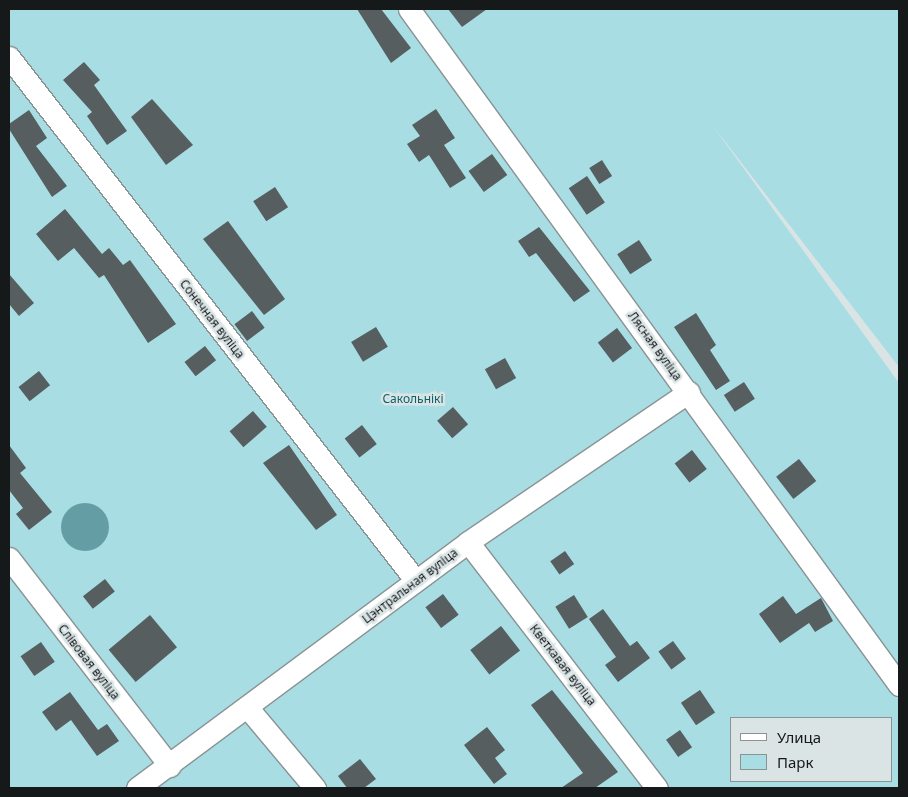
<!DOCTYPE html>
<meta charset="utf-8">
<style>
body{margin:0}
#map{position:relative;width:908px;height:797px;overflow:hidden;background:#dae4e5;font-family:"Noto Sans",sans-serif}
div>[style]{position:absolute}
.green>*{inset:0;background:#a7dde3}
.water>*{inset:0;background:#649ea4}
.round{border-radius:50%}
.building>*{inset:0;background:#565e5f;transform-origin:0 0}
.roads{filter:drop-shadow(1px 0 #8a9394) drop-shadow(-1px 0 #8a9394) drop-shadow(0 1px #8a9394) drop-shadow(0 -1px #8a9394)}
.minor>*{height:21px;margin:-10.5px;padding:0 10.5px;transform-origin:10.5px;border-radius:10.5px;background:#fff}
span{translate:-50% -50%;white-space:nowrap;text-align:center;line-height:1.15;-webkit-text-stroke:5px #dae4e5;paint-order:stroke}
.street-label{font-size:12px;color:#16191a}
.park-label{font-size:12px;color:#0d6168}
.frame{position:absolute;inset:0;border:10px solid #16191a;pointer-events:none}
.legend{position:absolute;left:730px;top:717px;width:162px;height:65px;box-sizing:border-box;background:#dae4e5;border:1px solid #8c9394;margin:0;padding:6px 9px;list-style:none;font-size:15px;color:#16191a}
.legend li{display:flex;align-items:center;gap:10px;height:25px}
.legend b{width:25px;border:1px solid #8c9394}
</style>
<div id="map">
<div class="green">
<div style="clip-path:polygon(evenodd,9px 9px,899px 9px,899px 367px,710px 122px,899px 383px,899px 788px,9px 788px,9px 9px,732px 718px,892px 718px,892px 781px,732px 781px,732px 718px)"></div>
</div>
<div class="water">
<div class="round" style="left:61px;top:503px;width:48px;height:48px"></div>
</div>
<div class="building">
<div style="clip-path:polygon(357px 9px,381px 9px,411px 48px,391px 63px)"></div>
<div style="clip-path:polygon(448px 9px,487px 9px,462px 27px)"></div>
<div style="clip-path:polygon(84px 62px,100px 80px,94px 85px,127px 131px,107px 145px,87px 116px,92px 112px,63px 80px)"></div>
<div style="clip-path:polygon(152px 99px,193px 145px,166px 165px,131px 117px)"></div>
<div style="clip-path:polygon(436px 109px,455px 138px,444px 145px,466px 178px,450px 188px,429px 155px,419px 162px,407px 144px,420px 136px,412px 125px)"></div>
<div style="clip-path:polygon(29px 110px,47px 138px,36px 146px,67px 186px,52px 197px,9px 129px,9px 124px)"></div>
<div style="left:492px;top:154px;width:26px;height:29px;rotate:54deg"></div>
<div style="left:602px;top:160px;width:19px;height:15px;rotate:58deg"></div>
<div style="left:587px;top:176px;width:32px;height:22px;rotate:56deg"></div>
<div style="left:275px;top:187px;width:24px;height:26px;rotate:57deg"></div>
<div style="clip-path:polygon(65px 209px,102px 254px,109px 248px,123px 265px,130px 260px,176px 324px,148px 343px,104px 275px,99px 278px,74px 248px,58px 261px,36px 234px)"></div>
<div style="clip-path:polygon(228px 221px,285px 299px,264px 315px,203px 239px)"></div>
<div style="clip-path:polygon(539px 227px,590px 291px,574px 302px,536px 253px,529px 257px,518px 241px)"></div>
<div style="left:639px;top:240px;width:24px;height:26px;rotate:57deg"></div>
<div style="clip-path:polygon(9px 274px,34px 303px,19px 316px,9px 304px)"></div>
<div style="left:252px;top:311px;width:21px;height:22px;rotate:53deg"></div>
<div style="clip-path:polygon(696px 313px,716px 345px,710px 350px,730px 381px,716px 390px,674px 327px)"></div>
<div style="left:376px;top:327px;width:23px;height:29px;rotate:59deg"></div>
<div style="left:617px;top:328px;width:25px;height:24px;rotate:53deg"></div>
<div style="left:205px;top:346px;width:18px;height:26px;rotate:52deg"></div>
<div style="left:505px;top:358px;width:23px;height:23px;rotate:61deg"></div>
<div style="left:39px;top:371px;width:18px;height:26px;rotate:52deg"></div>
<div style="left:744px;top:382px;width:20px;height:24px;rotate:57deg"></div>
<div style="left:453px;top:407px;width:23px;height:21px;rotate:49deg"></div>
<div style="left:253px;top:411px;width:21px;height:31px;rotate:49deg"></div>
<div style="left:362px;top:425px;width:24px;height:22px;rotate:52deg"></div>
<div style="clip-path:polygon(9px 445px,26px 468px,20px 473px,52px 512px,29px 530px,16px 514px,23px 508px,9px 490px)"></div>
<div style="clip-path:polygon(289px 445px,337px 515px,316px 530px,263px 463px)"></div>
<div style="left:692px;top:450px;width:24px;height:22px;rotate:52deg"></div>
<div style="left:799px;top:459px;width:28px;height:29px;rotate:52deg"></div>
<div style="left:565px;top:551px;width:16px;height:18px;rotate:55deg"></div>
<div style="left:105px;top:579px;width:16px;height:28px;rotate:52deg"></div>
<div style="left:443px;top:594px;width:26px;height:22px;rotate:53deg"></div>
<div style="left:574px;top:595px;width:26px;height:22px;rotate:58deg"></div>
<div style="clip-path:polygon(783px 596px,796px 614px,821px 598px,833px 621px,815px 632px,809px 623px,780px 643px,759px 614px)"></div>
<div style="clip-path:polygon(603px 609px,630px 646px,637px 641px,650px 658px,618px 682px,605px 665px,616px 657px,589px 619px)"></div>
<div style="left:150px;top:615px;width:42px;height:54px;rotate:50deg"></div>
<div style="left:501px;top:626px;width:31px;height:39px;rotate:52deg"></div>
<div style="left:673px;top:641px;width:22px;height:18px;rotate:54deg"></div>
<div style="left:41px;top:642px;width:24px;height:25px;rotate:55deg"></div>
<div style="clip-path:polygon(552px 690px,618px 772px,595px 788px,561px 788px,583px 773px,531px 705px)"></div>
<div style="left:700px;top:690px;width:27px;height:23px;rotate:56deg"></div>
<div style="clip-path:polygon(70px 692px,98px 730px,107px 724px,119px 741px,97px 756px,71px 720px,56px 731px,42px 712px)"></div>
<div style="clip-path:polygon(487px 727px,505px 750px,495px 758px,507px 774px,494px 784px,464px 745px)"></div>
<div style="left:680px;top:730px;width:21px;height:17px;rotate:55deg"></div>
<div style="clip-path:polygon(360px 759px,376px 779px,364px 788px,347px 788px,338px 776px)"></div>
</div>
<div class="roads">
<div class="minor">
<div style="left:409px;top:9px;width:835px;rotate:54.06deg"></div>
<div style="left:9px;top:57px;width:663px;rotate:52.16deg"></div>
<div style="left:468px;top:542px;width:310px;rotate:52.5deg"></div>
<div style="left:9px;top:558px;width:263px;rotate:52.3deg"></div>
<div style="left:247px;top:707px;width:106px;rotate:50deg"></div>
<div style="left:137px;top:788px;width:412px;rotate:-36.6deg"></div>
<div style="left:468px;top:542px;width:267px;rotate:-34.2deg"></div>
</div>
</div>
<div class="street-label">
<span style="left:212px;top:319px;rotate:52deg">Сонечная вуліца</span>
<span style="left:655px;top:346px;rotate:54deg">Лясная вуліца</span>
<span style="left:410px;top:586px;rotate:-37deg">Цэнтральная вуліца</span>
<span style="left:89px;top:662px;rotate:52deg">Слівовая вуліца</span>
<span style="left:563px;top:665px;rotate:52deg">Кветкавая вуліца</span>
</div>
<div class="park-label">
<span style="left:413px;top:399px">Сакольнікі</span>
</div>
<div class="frame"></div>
<ul class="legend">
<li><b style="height:6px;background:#fff"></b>Улица</li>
<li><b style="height:14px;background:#a7dde3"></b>Парк</li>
</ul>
</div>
